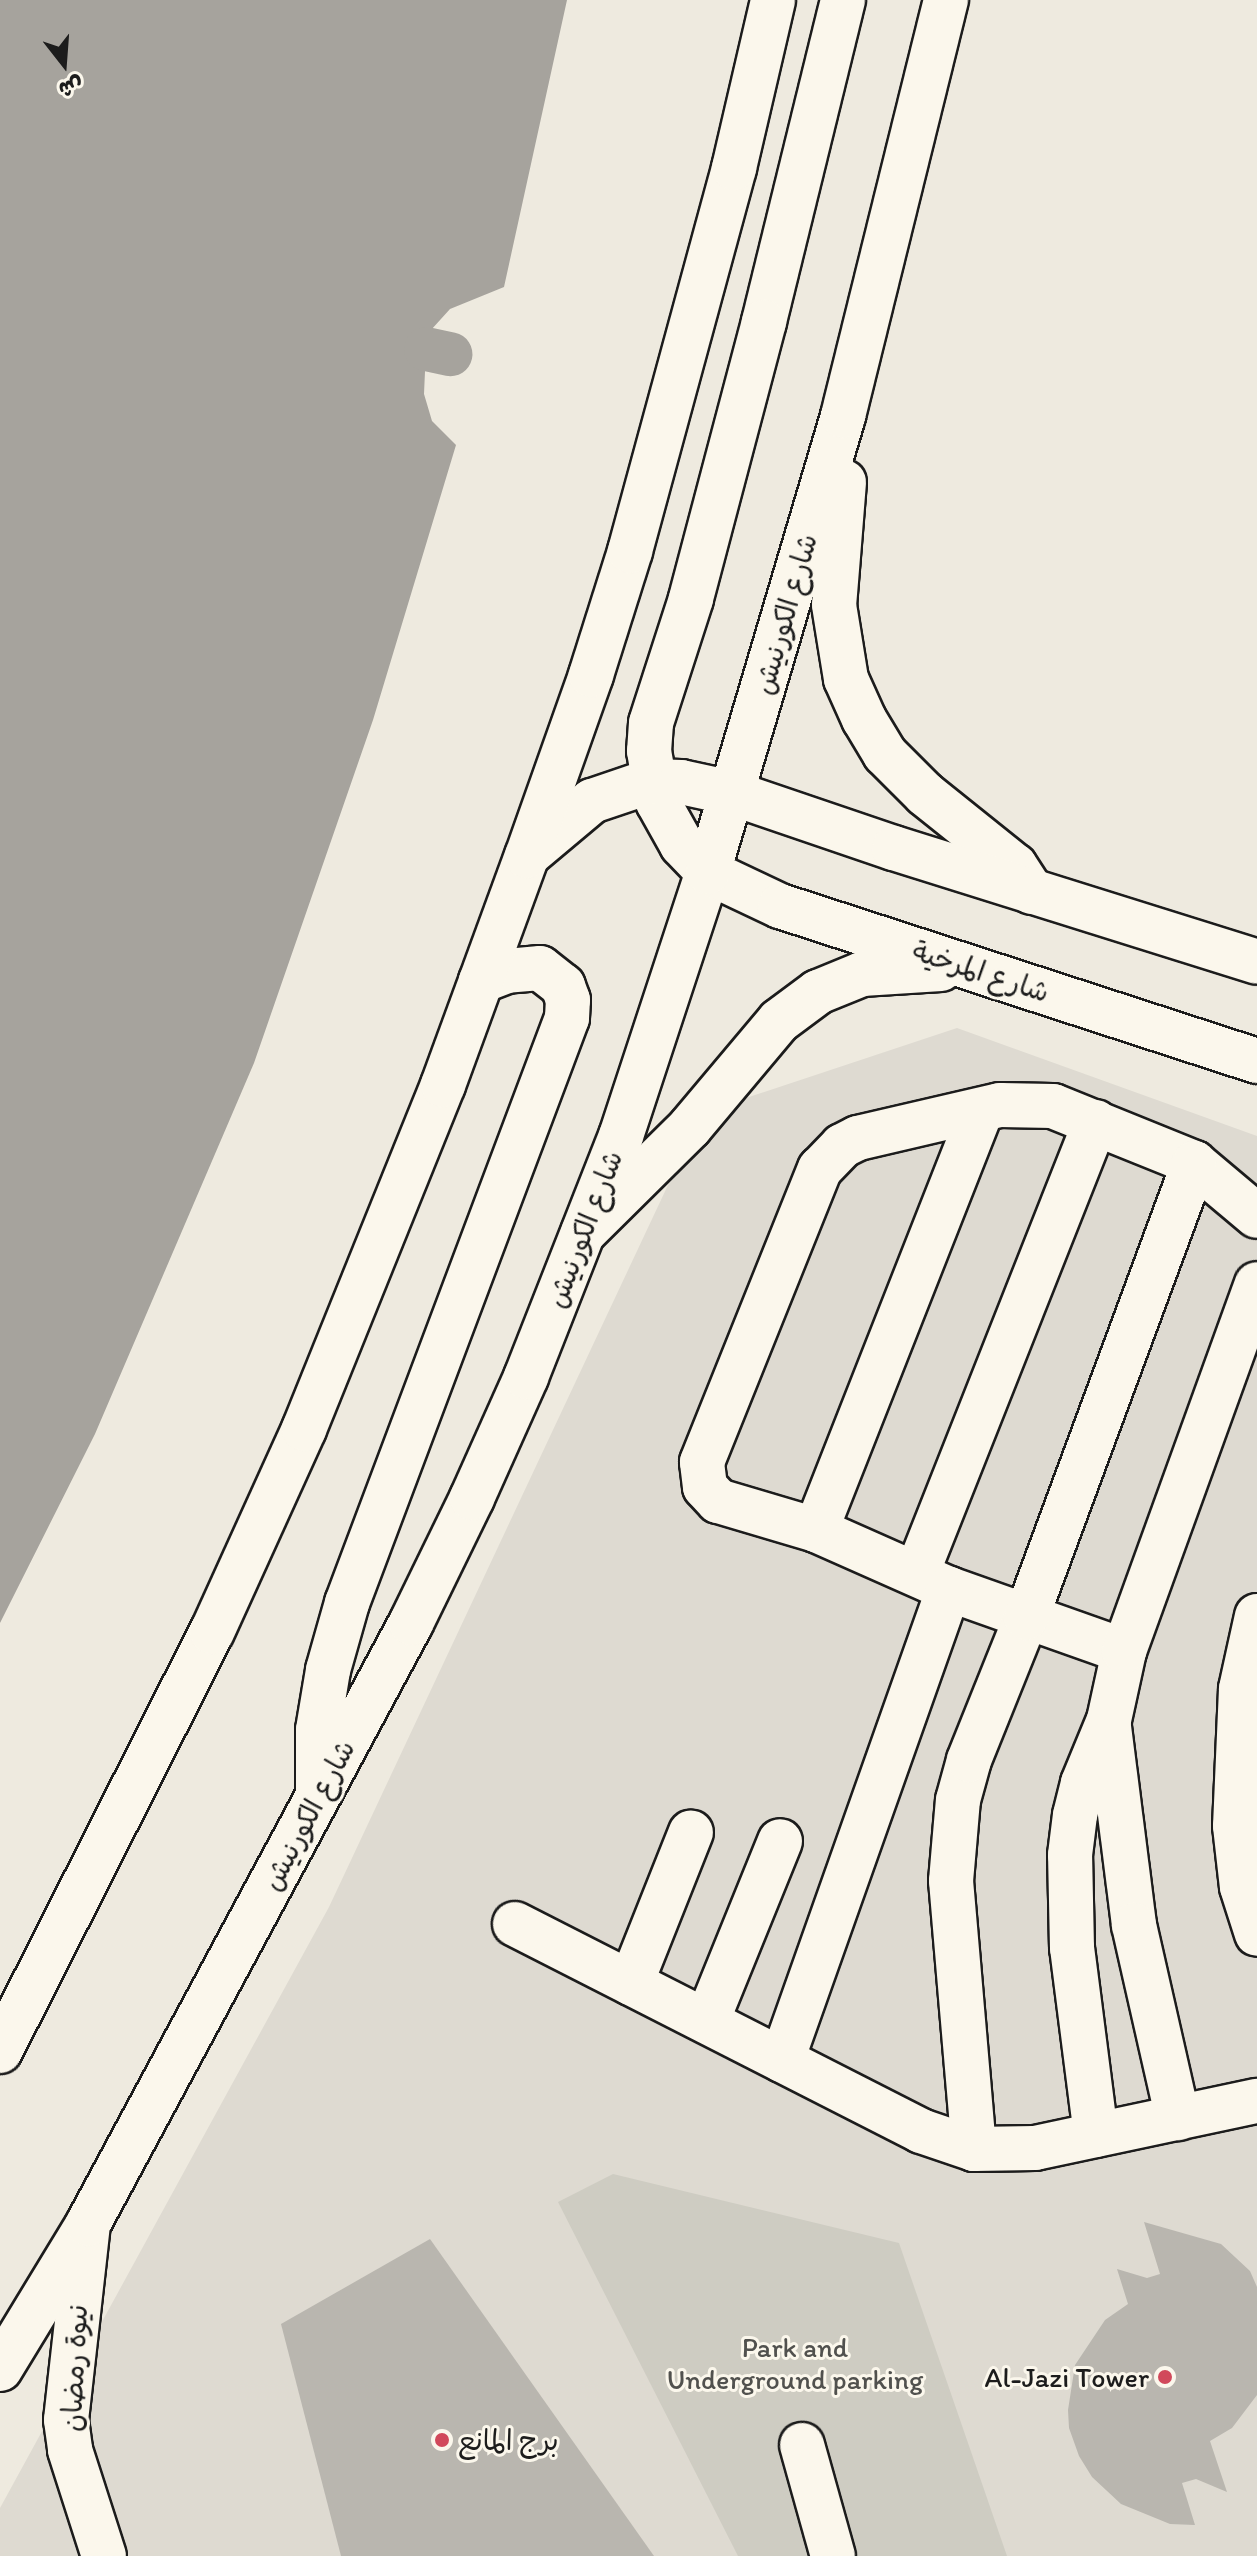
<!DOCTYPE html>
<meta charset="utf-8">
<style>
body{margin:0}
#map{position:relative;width:1257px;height:2556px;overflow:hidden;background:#eeeadf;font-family:Itim,"Playpen Sans Arabic",sans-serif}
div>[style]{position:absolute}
.built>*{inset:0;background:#dedad1}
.green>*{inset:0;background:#ceccc2}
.water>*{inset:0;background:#a6a39d}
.canal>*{height:44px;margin:-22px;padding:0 22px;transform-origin:22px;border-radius:22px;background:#a6a39d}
.building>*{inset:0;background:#b9b6af}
.roads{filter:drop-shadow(2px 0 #1c1c1c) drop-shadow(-2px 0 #1c1c1c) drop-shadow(0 2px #1c1c1c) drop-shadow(0 -2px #1c1c1c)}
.minor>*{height:44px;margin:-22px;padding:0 22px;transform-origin:22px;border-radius:22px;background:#fbf7ec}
.major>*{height:44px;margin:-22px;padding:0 22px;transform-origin:22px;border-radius:22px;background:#fbf7ec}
.highway>*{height:44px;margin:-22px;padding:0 22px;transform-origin:22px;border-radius:22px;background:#fbf7ec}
.dots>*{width:22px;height:22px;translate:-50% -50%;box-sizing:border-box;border:4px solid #fbf7ec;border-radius:50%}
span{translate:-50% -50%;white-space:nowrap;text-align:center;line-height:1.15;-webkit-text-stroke:6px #fbf7ec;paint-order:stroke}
.street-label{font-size:28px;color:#1c1c1c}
.park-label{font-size:28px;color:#51514e}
.poi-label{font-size:28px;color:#1c1c1c}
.right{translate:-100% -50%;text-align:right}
.left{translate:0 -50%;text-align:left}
.north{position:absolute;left:24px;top:24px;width:80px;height:80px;-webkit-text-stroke:6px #fbf7ec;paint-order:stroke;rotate:163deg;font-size:22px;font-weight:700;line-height:32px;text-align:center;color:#1c1c1c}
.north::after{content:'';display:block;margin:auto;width:28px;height:36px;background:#1c1c1c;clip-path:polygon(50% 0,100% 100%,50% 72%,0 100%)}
</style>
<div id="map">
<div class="built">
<div style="clip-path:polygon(957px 1028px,1257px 1136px,1257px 2556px,0 2556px,0 2508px,329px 1907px,668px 1185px,737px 1101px)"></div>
</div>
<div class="green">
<div style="clip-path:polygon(613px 2174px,899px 2243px,1007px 2556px,738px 2556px,558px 2202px)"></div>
</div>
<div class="water">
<div style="clip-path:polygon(0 0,567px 0,504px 287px,450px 309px,431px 330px,426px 349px,424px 394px,432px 421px,456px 445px,373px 720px,254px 1063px,95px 1434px,0 1623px)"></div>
</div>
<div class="canal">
<div style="left:426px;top:349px;width:25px;rotate:12deg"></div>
</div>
<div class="building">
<div style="clip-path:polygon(1144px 2222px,1221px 2244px,1250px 2271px,1257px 2287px,1257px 2395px,1232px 2428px,1210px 2441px,1227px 2492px,1196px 2479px,1182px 2483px,1195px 2525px,1170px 2524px,1121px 2504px,1092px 2477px,1079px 2456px,1069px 2428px,1068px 2410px,1075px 2365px,1105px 2320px,1128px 2304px,1117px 2269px,1147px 2278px,1160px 2274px)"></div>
<div style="clip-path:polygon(430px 2239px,654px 2556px,341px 2556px,281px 2324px)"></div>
</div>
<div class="roads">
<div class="minor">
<div style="left:816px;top:1530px;width:450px;rotate:-68.5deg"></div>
<div style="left:917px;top:1573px;width:485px;rotate:-68.4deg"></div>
<div style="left:1257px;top:1616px;width:75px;rotate:102.4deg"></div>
<div style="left:1241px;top:1689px;width:137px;rotate:92.5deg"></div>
<div style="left:1235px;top:1826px;width:61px;rotate:83.5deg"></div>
<div style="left:1242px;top:1887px;width:49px;rotate:72.3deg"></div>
<div style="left:1124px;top:1651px;width:186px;rotate:-160.5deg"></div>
<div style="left:949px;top:1589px;width:145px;rotate:-156.1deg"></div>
<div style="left:816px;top:1530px;width:102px;rotate:-163.5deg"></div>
<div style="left:718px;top:1501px;width:19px;rotate:-133deg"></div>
<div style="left:705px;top:1487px;width:25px;rotate:-97deg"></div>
<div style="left:702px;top:1462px;width:316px;rotate:-68.1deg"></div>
<div style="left:820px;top:1169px;width:32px;rotate:-46deg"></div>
<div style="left:842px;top:1146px;width:18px;rotate:-27deg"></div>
<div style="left:858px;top:1138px;width:146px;rotate:-13.1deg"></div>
<div style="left:1000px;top:1105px;width:53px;rotate:1.1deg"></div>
<div style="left:1053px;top:1106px;width:152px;rotate:22deg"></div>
<div style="left:1194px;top:1163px;width:82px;rotate:40.1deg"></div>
<div style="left:1109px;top:1727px;width:200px;rotate:82.8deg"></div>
<div style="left:1134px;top:1925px;width:198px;rotate:77.2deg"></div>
<div style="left:515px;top:1924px;width:456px;rotate:27deg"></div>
<div style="left:921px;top:2131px;width:56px;rotate:18.8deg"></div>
<div style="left:974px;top:2149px;width:61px;rotate:-0.9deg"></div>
<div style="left:1035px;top:2148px;width:227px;rotate:-12deg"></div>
<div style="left:631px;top:1983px;width:162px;rotate:-68.3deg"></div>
<div style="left:707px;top:2021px;width:194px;rotate:-67.9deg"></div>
<div style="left:782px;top:2060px;width:500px;rotate:-70.5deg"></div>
<div style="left:1096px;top:2135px;width:189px;rotate:-97.3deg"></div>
<div style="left:1072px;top:1948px;width:93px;rotate:-91.2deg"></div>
<div style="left:1070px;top:1855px;width:40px;rotate:-82.9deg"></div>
<div style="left:1075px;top:1815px;width:33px;rotate:-76deg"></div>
<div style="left:1083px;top:1783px;width:68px;rotate:-67.6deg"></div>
<div style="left:1109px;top:1720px;width:71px;rotate:-77.7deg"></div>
<div style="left:1124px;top:1651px;width:390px;rotate:-70.1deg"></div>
<div style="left:974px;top:2149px;width:269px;rotate:-94.9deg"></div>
<div style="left:951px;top:1881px;width:81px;rotate:-85.1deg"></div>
<div style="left:958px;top:1800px;width:41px;rotate:-74.6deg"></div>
<div style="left:969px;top:1760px;width:153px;rotate:-68.1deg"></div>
<div style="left:1026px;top:1618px;width:485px;rotate:-69.7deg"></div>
<div style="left:88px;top:2224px;width:197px;rotate:96.4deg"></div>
<div style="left:66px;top:2420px;width:30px;rotate:82deg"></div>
<div style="left:70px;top:2450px;width:111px;rotate:72.2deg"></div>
<div style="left:802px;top:2445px;width:115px;rotate:74.4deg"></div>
</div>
<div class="major">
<div style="left:318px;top:1790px;width:60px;rotate:-90deg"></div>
<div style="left:318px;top:1730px;width:61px;rotate:-80.5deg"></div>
<div style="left:328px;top:1670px;width:70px;rotate:-74.2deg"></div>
<div style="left:347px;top:1603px;width:625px;rotate:-69.39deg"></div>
<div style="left:567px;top:1018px;width:18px;rotate:-87deg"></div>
<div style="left:568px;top:1000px;width:15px;rotate:-110deg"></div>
<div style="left:563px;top:986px;width:29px;rotate:-142deg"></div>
<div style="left:540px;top:968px;width:33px;rotate:175deg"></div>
<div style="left:507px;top:971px;width:28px;rotate:159deg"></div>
<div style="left:0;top:2051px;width:470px;rotate:-63.2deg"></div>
<div style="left:212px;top:1632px;width:223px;rotate:-65.6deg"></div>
<div style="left:304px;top:1429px;width:371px;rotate:-68deg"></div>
<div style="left:443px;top:1085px;width:244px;rotate:-69.9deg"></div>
<div style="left:0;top:2369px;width:170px;rotate:-58.7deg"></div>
<div style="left:88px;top:2224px;width:682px;rotate:-61.74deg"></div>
<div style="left:411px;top:1623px;width:139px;rotate:-64deg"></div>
<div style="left:472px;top:1498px;width:133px;rotate:-65.9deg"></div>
<div style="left:526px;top:1377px;width:259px;rotate:-68.5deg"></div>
<div style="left:621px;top:1136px;width:278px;rotate:-71.8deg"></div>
</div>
<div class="highway">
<div style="left:843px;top:0;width:332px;rotate:103.8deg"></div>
<div style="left:764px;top:322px;width:286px;rotate:104.8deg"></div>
<div style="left:691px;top:599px;width:130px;rotate:107.9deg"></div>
<div style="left:651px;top:723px;width:28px;rotate:94deg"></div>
<div style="left:649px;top:751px;width:52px;rotate:80deg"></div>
<div style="left:658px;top:802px;width:49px;rotate:60.8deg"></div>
<div style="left:682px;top:845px;width:37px;rotate:46deg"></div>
<div style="left:708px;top:872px;width:80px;rotate:25.3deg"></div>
<div style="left:780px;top:906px;width:502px;rotate:18deg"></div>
<div style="left:844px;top:482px;width:123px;rotate:94.6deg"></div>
<div style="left:834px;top:605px;width:75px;rotate:80.8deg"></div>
<div style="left:846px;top:679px;width:44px;rotate:65.8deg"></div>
<div style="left:864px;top:719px;width:41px;rotate:59deg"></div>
<div style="left:885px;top:754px;width:57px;rotate:45deg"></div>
<div style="left:925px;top:794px;width:115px;rotate:38.7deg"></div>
<div style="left:1015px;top:866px;width:31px;rotate:57deg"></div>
<div style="left:531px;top:852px;width:80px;rotate:-39.9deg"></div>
<div style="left:592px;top:801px;width:62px;rotate:-18.7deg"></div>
<div style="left:651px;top:781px;width:30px;rotate:2deg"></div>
<div style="left:681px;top:782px;width:52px;rotate:12.2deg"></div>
<div style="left:732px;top:793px;width:171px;rotate:18.8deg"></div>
<div style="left:894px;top:848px;width:380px;rotate:17.4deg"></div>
<div style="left:527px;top:856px;width:192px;rotate:-70.5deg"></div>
<div style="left:591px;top:675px;width:130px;rotate:-72.5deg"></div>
<div style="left:630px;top:551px;width:397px;rotate:-74.8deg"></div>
<div style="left:734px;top:168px;width:172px;rotate:-76.9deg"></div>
<div style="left:708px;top:872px;width:476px;rotate:-73.5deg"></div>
<div style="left:843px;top:416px;width:429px;rotate:-76.1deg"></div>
<div style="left:583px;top:1233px;width:151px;rotate:-44.7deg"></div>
<div style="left:690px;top:1127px;width:138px;rotate:-50deg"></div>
<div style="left:779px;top:1021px;width:49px;rotate:-36.6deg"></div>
<div style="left:818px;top:992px;width:48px;rotate:-22.2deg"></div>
<div style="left:862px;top:974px;width:79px;rotate:-3.6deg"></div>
</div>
</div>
<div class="dots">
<div style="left:1165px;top:2377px;background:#d1495b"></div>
<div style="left:442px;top:2440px;background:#d1495b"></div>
</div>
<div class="street-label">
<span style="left:785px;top:614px;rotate:-74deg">شارع الكورنيش</span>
<span style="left:981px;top:971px;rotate:18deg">شارع المرخية</span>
<span style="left:584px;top:1229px;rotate:-69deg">شارع الكورنيش</span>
<span style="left:308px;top:1815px;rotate:-62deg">شارع الكورنيش</span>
<span style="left:74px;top:2368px;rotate:-87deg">نيوة رمضان</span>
</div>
<div class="park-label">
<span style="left:795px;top:2363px">Park and<br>Underground parking</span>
</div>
<div class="poi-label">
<span class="right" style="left:1149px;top:2377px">Al-Jazi Tower</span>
<span class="left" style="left:458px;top:2440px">برج المانع</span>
</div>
<div class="north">ش</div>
</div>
